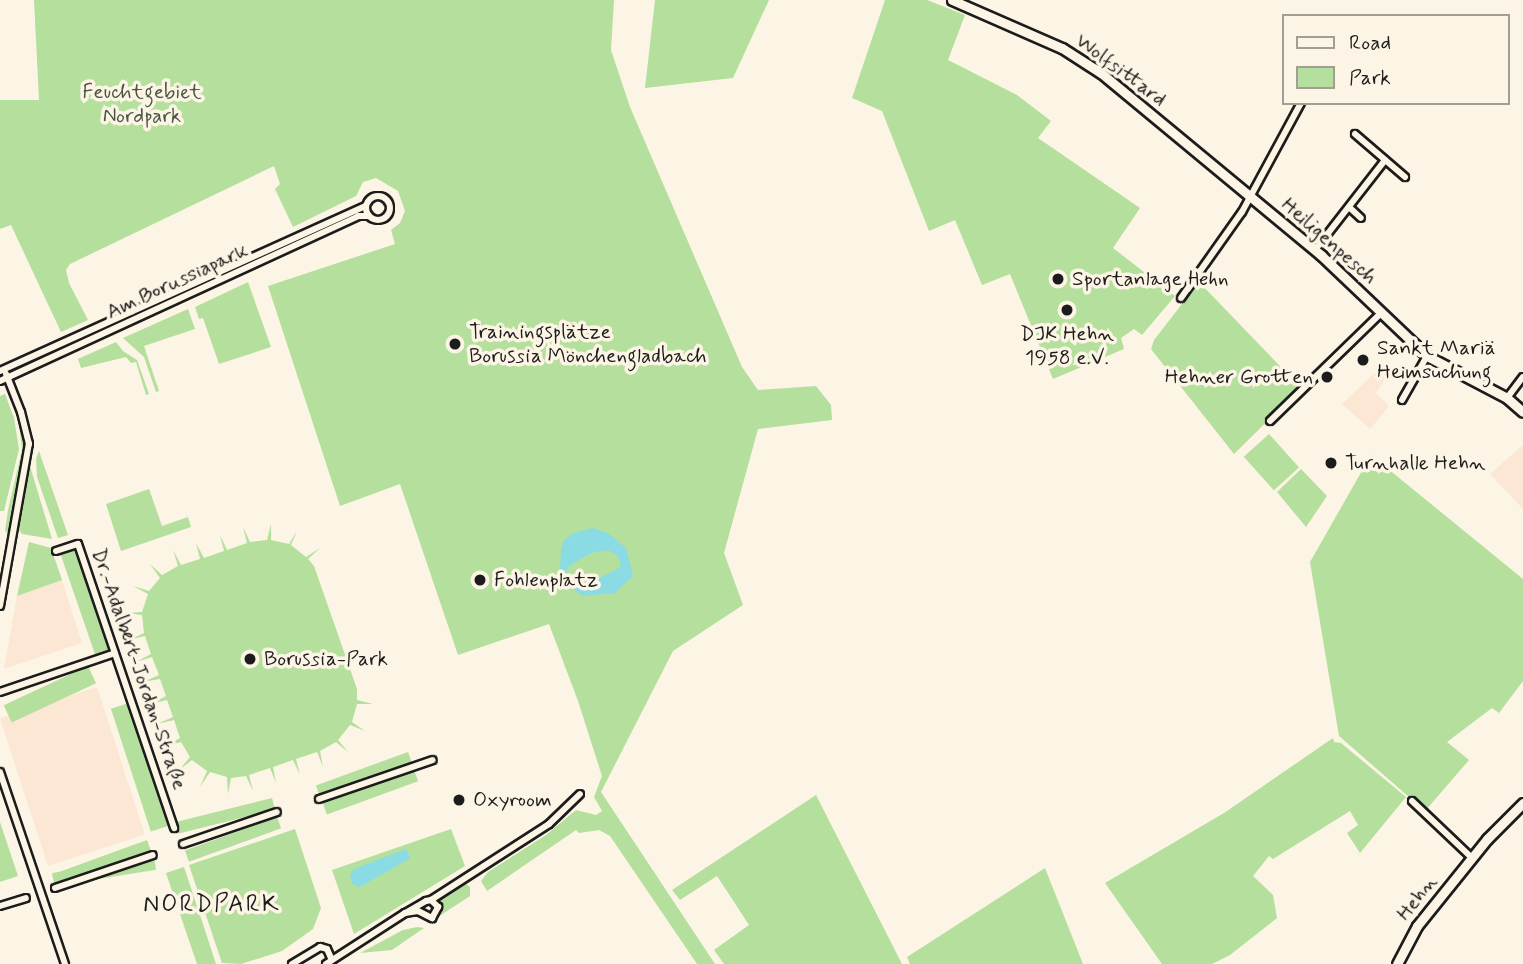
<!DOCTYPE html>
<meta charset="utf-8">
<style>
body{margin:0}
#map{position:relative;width:1523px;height:964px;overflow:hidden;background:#fcf5e5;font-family:Mynerve,sans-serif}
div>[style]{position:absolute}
.built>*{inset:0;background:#fbe7d3;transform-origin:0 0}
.green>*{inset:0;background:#b4df9d;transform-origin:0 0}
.water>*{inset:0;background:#8adbe3}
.roads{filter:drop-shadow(2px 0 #1c1c1c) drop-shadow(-2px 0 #1c1c1c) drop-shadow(0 2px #1c1c1c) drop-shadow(0 -2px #1c1c1c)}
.street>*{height:6px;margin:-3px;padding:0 3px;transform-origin:3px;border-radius:3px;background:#fcf5e5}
.street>.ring{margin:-3px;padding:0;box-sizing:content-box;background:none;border:6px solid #fcf5e5;border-radius:50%}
.secondary>*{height:9px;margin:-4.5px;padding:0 4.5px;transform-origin:4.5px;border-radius:4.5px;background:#fcf5e5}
.dots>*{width:19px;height:19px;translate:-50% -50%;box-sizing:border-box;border:4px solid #fcf5e5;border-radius:50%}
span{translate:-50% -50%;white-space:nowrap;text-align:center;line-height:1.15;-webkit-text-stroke:7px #fcf5e5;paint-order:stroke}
.street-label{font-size:21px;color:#1c1c1c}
.park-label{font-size:21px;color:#4a5643}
.poi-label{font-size:21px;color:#1c1c1c}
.left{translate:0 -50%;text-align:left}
.right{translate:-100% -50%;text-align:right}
.quarter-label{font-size:24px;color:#1c1c1c;letter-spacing:2px}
.legend{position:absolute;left:1282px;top:14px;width:228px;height:91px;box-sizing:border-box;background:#fcf5e5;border:2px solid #a29e95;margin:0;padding:9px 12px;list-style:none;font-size:21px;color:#1c1c1c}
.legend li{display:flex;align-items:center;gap:14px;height:35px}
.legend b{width:35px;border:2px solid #a29e95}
</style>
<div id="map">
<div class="built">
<div style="clip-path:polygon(1380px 368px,1387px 376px,1376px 393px,1389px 406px,1370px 429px,1342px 404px)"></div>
<div style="clip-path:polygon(1523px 445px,1523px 509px,1490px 474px)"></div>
<div style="clip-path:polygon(62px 580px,82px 643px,4px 669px,17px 596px)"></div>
<div style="left:97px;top:687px;width:155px;height:102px;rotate:72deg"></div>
</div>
<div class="green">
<div style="clip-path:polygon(34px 0,614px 0,611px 50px,630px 107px,742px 367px,758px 390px,816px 386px,831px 405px,832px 420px,758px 429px,724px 553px,743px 605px,673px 651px,601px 792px,715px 964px,697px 964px,610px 836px,599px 830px,579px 833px,576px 830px,487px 891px,481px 881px,488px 872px,546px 835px,576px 810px,596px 815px,602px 811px,594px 797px,602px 776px,578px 701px,549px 624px,458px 655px,400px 484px,340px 506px,268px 286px,395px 244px,391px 230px,400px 223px,405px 211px,398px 191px,376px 178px,363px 182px,356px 196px,293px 227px,275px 189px,280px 184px,274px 166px,70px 264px,66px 270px,69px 283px,88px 320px,61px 332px,11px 225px,0 229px,0 100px,39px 100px)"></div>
<div style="clip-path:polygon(655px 0,769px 0,733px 78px,645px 88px)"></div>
<div style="clip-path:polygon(885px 0,927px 0,965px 15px,948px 60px,1017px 95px,1051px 121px,1038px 138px,1140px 208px,1113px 248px,1175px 296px,1142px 335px,1134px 329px,1121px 338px,1124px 349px,1053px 379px,1010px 274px,982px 285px,955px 220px,929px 231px,882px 111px,852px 98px)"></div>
<div style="clip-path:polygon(248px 282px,271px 347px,219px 364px,203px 318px,199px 319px,195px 307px)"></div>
<div style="clip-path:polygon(1199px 282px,1301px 388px,1234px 454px,1151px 349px,1154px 340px)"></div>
<div style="clip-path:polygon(188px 309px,195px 329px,144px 346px,159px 391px,156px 392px,144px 357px,123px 338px)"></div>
<div style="clip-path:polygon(116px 342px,123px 351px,137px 360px,149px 394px,146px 395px,136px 362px,131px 363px,126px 357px,81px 368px,78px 359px)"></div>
<div style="clip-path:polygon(10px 391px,26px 446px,11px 533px,8px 533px,5px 531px,8px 510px,22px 450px,19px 425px)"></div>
<div style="clip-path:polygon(5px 394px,14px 418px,19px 449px,4px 511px,0 511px,0 396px)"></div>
<div style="left:1269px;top:434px;width:45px;height:34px;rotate:48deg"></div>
<div style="clip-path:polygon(39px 451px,68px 535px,58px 538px,37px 477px,36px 459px)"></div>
<div style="clip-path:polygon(1371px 455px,1523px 579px,1523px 681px,1499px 713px,1492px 708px,1447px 742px,1469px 760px,1425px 811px,1339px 736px,1310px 562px)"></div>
<div style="clip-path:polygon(30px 466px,52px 539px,22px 534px,19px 530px)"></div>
<div style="clip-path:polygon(1301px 469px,1327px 496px,1306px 527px,1277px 492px)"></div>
<div style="clip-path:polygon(149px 489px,162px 526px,188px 517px,191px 527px,121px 551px,106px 504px)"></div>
<div style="clip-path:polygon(271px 524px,271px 540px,289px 544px,297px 531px,291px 545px,306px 557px,320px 548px,308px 559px,314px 566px,357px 689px,357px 700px,373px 704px,357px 704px,352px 722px,365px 731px,350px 725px,338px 740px,348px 752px,336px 742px,320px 751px,323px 767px,317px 752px,296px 759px,300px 775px,293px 760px,273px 767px,276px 783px,270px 768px,249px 775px,253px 791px,246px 776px,231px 778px,228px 794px,227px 777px,210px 772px,200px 787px,207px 771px,192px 760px,179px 770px,190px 757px,181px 742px,165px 746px,180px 738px,174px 720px,157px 724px,173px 717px,167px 700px,151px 704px,166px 696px,160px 679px,143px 682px,159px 675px,152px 657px,136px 662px,151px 654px,145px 636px,129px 640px,144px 633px,142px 615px,126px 613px,142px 612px,148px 594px,133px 586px,149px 591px,160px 578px,150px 564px,162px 575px,178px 566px,173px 550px,181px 565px,200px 559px,196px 543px,204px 558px,224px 551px,220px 535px,227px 550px,247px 543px,243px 527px,250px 542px,267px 540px)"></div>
<div style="clip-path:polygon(29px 542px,51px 548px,62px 580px,17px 596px)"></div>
<div style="left:76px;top:547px;width:110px;height:17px;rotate:71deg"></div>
<div style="left:88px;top:666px;width:19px;height:93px;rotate:65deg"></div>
<div style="left:129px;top:703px;width:129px;height:19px;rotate:72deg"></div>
<div style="clip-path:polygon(1333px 738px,1334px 742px,1341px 743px,1406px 797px,1360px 853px,1347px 833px,1358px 825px,1350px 811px,1273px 859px,1269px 856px,1253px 876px,1273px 895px,1277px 918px,1230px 955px,1212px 964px,1162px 964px,1105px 883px,1224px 813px)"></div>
<div style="left:408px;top:752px;width:12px;height:98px;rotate:70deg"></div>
<div style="left:414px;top:770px;width:12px;height:97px;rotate:70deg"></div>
<div style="clip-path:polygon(816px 795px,902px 964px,724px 964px,714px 950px,749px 925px,717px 876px,680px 900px,672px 890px)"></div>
<div style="left:272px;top:798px;width:12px;height:99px;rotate:76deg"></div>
<div style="left:277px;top:817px;width:12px;height:98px;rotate:70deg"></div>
<div style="clip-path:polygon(0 822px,18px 876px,0 882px)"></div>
<div style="clip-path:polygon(295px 829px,321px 908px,313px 929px,282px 951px,241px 964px,222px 963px,189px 865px)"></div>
<div style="clip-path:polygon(451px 829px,465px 866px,354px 934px,332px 870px)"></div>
<div style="left:147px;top:840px;width:12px;height:101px;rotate:70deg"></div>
<div style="left:154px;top:857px;width:13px;height:103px;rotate:81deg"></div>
<div style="clip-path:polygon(184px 867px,203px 924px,216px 964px,197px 964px,166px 873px)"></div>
<div style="clip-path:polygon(1045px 868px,1083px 964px,910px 964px,907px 957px)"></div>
<div style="clip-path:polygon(466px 884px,470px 887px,470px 896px,438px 917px,438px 901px)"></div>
<div style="clip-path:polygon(417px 927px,424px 928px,392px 950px,360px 953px,403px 930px)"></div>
</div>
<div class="water">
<div style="clip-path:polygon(evenodd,592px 528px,608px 533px,626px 548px,633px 576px,615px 593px,582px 596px,569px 585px,560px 570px,561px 549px,564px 540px,574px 533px,592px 528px,608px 550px,617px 555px,621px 564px,619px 568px,600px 578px,570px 580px,566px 571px,569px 566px,591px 553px,608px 550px)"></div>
<div style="clip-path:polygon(406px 849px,410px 858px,360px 887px,352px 884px,350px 876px,354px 869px)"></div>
</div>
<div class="roads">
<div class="street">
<div style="left:1355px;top:134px;width:66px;rotate:40.7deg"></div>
<div class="ring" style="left:366px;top:196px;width:18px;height:18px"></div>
<div style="left:1349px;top:207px;width:16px;rotate:43deg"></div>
<div style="left:1315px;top:250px;width:114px;rotate:-52.1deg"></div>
<div style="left:1181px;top:298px;width:105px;rotate:-54.7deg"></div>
<div style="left:1242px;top:212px;width:124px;rotate:-61.6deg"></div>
<div style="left:0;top:371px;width:401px;rotate:-24.3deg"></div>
<div style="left:0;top:381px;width:394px;rotate:-24.7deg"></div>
<div style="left:358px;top:216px;width:11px"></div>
<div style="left:1507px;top:398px;width:26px;rotate:-53deg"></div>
<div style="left:1402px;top:400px;width:51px;rotate:-60.4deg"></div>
<div style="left:1270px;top:421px;width:156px;rotate:-44.2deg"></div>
<div style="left:56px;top:551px;width:23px;rotate:-18deg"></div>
<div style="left:78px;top:544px;width:300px;rotate:71.3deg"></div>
<div style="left:0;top:606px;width:165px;rotate:-79.9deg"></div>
<div style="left:29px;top:444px;width:33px;rotate:-104deg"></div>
<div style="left:21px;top:412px;width:41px;rotate:-111.5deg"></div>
<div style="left:0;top:692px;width:121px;rotate:-18.7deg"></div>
<div style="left:0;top:772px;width:203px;rotate:71.3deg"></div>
<div style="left:319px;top:799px;width:120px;rotate:-18.9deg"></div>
<div style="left:1412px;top:801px;width:83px;rotate:43.5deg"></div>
<div style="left:183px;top:844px;width:99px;rotate:-18.8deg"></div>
<div style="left:55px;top:888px;width:103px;rotate:-18.6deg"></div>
<div style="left:431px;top:900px;width:140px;rotate:-32.8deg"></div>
<div style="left:549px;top:824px;width:43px;rotate:-44.1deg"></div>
<div style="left:0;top:906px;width:27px;rotate:-17deg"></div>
<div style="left:292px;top:964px;width:33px;rotate:-31deg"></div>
<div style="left:320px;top:947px;width:7px;rotate:16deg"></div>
<div style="left:327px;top:949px;width:12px;rotate:66deg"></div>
<div style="left:326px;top:964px;width:94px;rotate:-32.8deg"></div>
<div style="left:405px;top:913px;width:13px;rotate:-9deg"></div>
<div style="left:418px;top:911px;width:16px;rotate:27deg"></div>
<div style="left:432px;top:918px;width:13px;rotate:-61deg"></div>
<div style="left:438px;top:907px;width:10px;rotate:-135deg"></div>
<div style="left:431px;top:900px;width:5px;rotate:169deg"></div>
<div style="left:426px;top:901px;width:24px;rotate:150deg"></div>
</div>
<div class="secondary">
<div style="left:952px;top:0;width:120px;rotate:23.6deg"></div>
<div style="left:1062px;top:48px;width:46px;rotate:32.7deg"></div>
<div style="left:1101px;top:73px;width:286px;rotate:39.6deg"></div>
<div style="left:1321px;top:255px;width:146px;rotate:43.6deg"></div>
<div style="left:1427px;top:356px;width:90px;rotate:27.7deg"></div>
<div style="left:1507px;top:398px;width:21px;rotate:41deg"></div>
<div style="left:1397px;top:964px;width:43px;rotate:-62.2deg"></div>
<div style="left:1417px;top:926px;width:112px;rotate:-51.2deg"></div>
<div style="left:1487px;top:839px;width:51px;rotate:-45deg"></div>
</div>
</div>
<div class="dots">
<div style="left:1058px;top:279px;background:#1c1c1c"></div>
<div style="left:1067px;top:310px;background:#1c1c1c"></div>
<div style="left:455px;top:344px;background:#1c1c1c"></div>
<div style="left:1363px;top:360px;background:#1c1c1c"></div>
<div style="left:1327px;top:377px;background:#1c1c1c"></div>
<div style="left:1331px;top:463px;background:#1c1c1c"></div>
<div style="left:480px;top:580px;background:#1c1c1c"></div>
<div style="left:250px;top:659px;background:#1c1c1c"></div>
<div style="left:459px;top:800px;background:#1c1c1c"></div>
</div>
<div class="street-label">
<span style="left:1121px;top:70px;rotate:37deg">Wolfsittard</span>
<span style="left:1329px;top:241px;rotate:41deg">Heiligenpesch</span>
<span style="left:177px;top:281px;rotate:-25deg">Am Borussiapark</span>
<span style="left:139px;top:669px;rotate:71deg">Dr.-Adalbert-Jordan-Straße</span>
<span style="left:1417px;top:898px;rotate:-52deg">Hehn</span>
</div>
<div class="park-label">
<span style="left:142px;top:104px">Feuchtgebiet<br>Nordpark</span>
</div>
<div class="poi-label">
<span class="left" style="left:1072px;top:279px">Sportanlage Hehn</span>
<span class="left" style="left:469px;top:344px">Trainingsplätze<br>Borussia Mönchengladbach</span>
<span style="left:1067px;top:346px">DJK Hehn<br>1958 e.V.</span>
<span class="left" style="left:1377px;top:360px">Sankt Mariä<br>Heimsuchung</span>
<span class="right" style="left:1313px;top:377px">Hehner Grotten</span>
<span class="left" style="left:1345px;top:463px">Turnhalle Hehn</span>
<span class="left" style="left:494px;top:580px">Fohlenplatz</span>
<span class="left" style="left:264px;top:659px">Borussia-Park</span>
<span class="left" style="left:473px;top:800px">Oxyroom</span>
</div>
<div class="quarter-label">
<span style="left:212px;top:905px">NORDPARK</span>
</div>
<ul class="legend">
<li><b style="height:9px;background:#fcf5e5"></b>Road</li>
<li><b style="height:19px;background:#b4df9d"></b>Park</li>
</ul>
</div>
